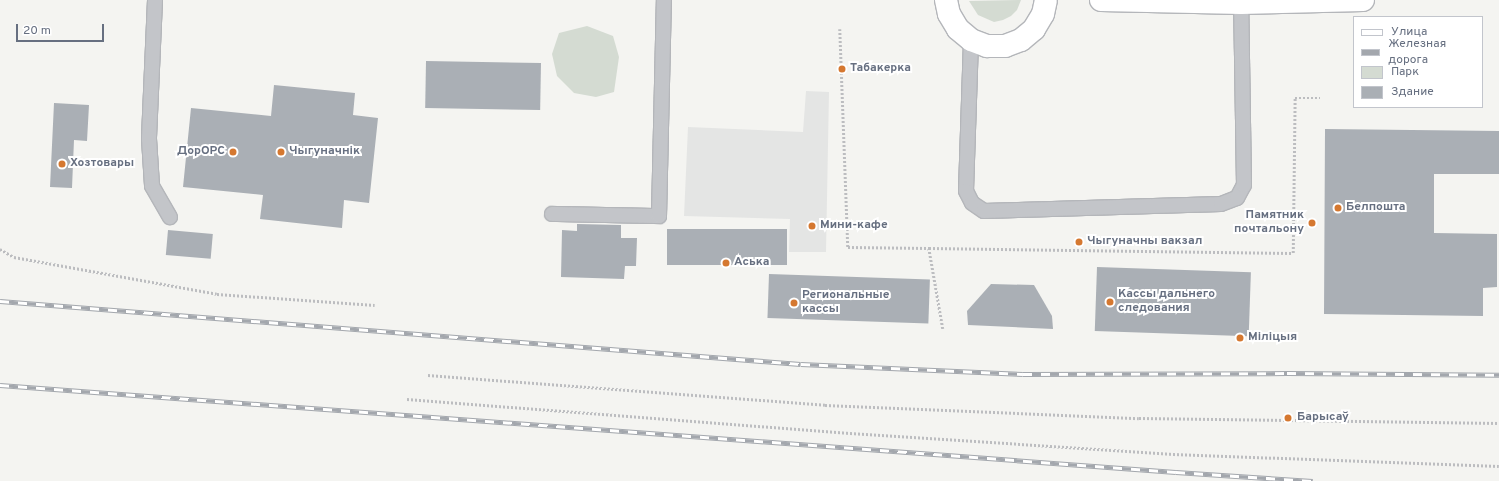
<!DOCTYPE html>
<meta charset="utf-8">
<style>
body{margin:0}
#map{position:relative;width:1499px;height:481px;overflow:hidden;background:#f4f4f1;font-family:Overpass,sans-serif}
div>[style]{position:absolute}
.built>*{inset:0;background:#e4e5e4}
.green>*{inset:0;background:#d4dbd2}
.building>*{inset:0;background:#aaafb5;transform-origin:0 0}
.path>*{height:2.5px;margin-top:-1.25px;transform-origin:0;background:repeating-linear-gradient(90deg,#bcbdc0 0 2px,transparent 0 4px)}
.roads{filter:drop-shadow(1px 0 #b4b6ba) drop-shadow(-1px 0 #b4b6ba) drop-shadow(0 1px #b4b6ba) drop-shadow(0 -1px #b4b6ba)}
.lane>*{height:14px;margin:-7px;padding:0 7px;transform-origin:7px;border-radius:7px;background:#c3c5c9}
.primary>*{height:22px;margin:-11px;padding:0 11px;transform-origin:11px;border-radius:11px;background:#fff}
.rail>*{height:4.5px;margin-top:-2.25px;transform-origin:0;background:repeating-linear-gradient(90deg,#fff 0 9px,#a3a7ad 0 18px);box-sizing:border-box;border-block:1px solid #a3a7ad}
.dots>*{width:11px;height:11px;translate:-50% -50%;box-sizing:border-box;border:2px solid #fff;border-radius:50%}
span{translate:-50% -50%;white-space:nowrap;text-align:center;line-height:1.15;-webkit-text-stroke:4px #fff;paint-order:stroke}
.poi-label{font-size:12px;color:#666f80;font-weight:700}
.left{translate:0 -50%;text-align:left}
.right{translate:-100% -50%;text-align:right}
.legend{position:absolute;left:1353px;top:16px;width:130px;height:92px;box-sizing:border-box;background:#fff;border:1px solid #c2c5cc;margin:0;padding:5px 7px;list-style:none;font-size:12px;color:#666f80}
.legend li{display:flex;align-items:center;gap:8px;height:20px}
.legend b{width:20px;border:1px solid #c2c5cc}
.scale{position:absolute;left:16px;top:24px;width:88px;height:18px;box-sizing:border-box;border:2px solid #666f80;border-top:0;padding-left:5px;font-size:12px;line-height:14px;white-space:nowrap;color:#666f80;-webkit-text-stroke:3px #fff;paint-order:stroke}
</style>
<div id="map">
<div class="built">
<div style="clip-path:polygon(806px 91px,829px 92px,826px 252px,789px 252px,790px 219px,684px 216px,688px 127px,803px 132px)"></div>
</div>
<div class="green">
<div style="clip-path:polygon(1021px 0,1017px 10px,1011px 16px,1003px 20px,994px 22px,978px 15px,969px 1px)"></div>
<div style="clip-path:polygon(587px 26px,613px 36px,619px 57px,614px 92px,596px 97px,574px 93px,557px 76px,552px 54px,559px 33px)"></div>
</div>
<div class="building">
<div style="left:426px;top:61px;width:115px;height:47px;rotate:1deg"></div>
<div style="clip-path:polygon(274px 85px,355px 93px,353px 115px,378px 118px,369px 203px,344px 200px,342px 228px,260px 219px,263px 195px,183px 187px,191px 108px,271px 116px)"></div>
<div style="clip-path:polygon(54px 103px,89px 105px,87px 141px,74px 140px,72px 188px,50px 187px)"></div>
<div style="clip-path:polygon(1325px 129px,1499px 131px,1499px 174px,1434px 174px,1434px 233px,1497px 234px,1497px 287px,1483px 288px,1483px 316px,1324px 314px)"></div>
<div style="clip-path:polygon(577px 224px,621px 225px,621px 238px,637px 238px,636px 266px,625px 266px,624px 279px,561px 277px,562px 230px,577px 231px)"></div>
<div style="left:667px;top:229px;width:120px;height:36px"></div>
<div style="left:168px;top:230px;width:45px;height:25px;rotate:5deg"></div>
<div style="left:1097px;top:267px;width:154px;height:64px;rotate:2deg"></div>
<div style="left:769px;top:274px;width:161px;height:44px;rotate:2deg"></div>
<div style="clip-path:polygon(991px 284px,1034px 285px,1052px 316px,1053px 329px,968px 325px,967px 311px)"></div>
</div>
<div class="path">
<div style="left:840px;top:29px;width:218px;rotate:87.9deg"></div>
<div style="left:848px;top:247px;width:81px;rotate:0.7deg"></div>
<div style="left:929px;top:248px;width:82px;rotate:80.2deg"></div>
<div style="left:929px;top:248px;width:364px;rotate:0.8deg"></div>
<div style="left:1293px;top:253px;width:155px;rotate:-89.3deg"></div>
<div style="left:1295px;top:98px;width:25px"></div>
<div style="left:0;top:249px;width:16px;rotate:30deg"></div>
<div style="left:14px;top:257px;width:206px;rotate:10.3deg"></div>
<div style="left:217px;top:294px;width:158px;rotate:4deg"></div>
<div style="left:428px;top:375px;width:398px;rotate:4.3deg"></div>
<div style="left:825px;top:405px;width:314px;rotate:2.4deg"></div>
<div style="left:1139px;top:418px;width:360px;rotate:0.8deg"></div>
<div style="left:407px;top:399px;width:444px;rotate:4.4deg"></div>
<div style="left:850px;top:433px;width:324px;rotate:3.7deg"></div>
<div style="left:1173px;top:454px;width:326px;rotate:2.1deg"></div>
</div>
<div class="roads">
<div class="lane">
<div style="left:155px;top:0;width:139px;rotate:92.5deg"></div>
<div style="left:149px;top:139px;width:47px;rotate:86.3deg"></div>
<div style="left:152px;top:186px;width:36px;rotate:60deg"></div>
<div style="left:971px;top:40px;width:151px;rotate:91.9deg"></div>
<div style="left:966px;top:191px;width:13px;rotate:63deg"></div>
<div style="left:972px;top:203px;width:14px;rotate:34deg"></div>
<div style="left:984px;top:211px;width:237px;rotate:-1.7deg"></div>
<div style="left:1221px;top:204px;width:17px;rotate:-21deg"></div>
<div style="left:1237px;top:198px;width:15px;rotate:-62deg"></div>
<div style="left:1244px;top:185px;width:182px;rotate:-90.9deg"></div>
<div style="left:552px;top:214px;width:107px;rotate:1.1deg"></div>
<div style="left:659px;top:216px;width:216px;rotate:-88.7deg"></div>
</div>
<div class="primary">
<div style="left:946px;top:0;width:14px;rotate:78deg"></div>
<div style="left:949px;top:14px;width:17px;rotate:59deg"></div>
<div style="left:958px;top:29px;width:17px;rotate:40deg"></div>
<div style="left:971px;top:40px;width:17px;rotate:21deg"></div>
<div style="left:987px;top:46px;width:18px"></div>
<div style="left:1005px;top:46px;width:17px;rotate:-21deg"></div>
<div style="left:1021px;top:40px;width:17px;rotate:-40deg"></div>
<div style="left:1034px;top:29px;width:17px;rotate:-59deg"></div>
<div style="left:1043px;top:14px;width:14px;rotate:-78deg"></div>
<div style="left:1101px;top:0;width:140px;rotate:1.2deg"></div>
<div style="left:1241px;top:3px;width:122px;rotate:-1.4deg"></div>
</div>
</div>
<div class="rail">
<div style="left:0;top:301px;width:803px;rotate:4.5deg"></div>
<div style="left:801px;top:364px;width:222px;rotate:2.6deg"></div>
<div style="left:1023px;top:374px;width:264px;rotate:-0.2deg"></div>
<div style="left:1287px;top:373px;width:212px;rotate:0.5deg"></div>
<div style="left:0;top:385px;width:1179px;rotate:4.23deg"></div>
<div style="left:1176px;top:472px;width:137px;rotate:3.8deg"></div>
</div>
<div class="dots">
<div style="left:842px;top:69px;background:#d57830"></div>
<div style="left:233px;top:152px;background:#d57830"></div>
<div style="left:281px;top:152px;background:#d57830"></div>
<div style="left:62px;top:164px;background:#d57830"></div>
<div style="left:1338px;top:208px;background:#d57830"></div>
<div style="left:1312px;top:223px;background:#d57830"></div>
<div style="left:812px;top:226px;background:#d57830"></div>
<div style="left:1079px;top:242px;background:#d57830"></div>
<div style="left:726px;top:263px;background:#d57830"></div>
<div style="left:1110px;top:302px;background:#d57830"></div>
<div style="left:794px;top:303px;background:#d57830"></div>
<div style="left:1240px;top:338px;background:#d57830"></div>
<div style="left:1288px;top:418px;background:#d57830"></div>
</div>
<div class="poi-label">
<span class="left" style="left:850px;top:69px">Табакерка</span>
<span class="right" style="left:225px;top:152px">ДорОРС</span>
<span class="left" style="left:289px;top:152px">Чыгуначнік</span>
<span class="left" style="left:70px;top:164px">Хозтовары</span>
<span class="left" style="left:1346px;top:208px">Белпошта</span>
<span class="right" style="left:1304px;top:223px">Памятник<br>почтальону</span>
<span class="left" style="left:820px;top:226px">Мини-кафе</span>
<span class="left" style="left:1087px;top:242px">Чыгуначны вакзал</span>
<span class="left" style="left:734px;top:263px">Аська</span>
<span class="left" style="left:1118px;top:302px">Кассы дальнего<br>следования</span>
<span class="left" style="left:802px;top:303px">Региональные<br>кассы</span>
<span class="left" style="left:1248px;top:338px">Міліцыя</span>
<span class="left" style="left:1297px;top:418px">Барысаў</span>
</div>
<ul class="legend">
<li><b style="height:5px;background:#fff"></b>Улица</li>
<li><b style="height:5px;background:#a3a7ad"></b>Железная дорога</li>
<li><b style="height:11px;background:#d4dbd2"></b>Парк</li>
<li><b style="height:11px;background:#aaafb5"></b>Здание</li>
</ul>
<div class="scale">20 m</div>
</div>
